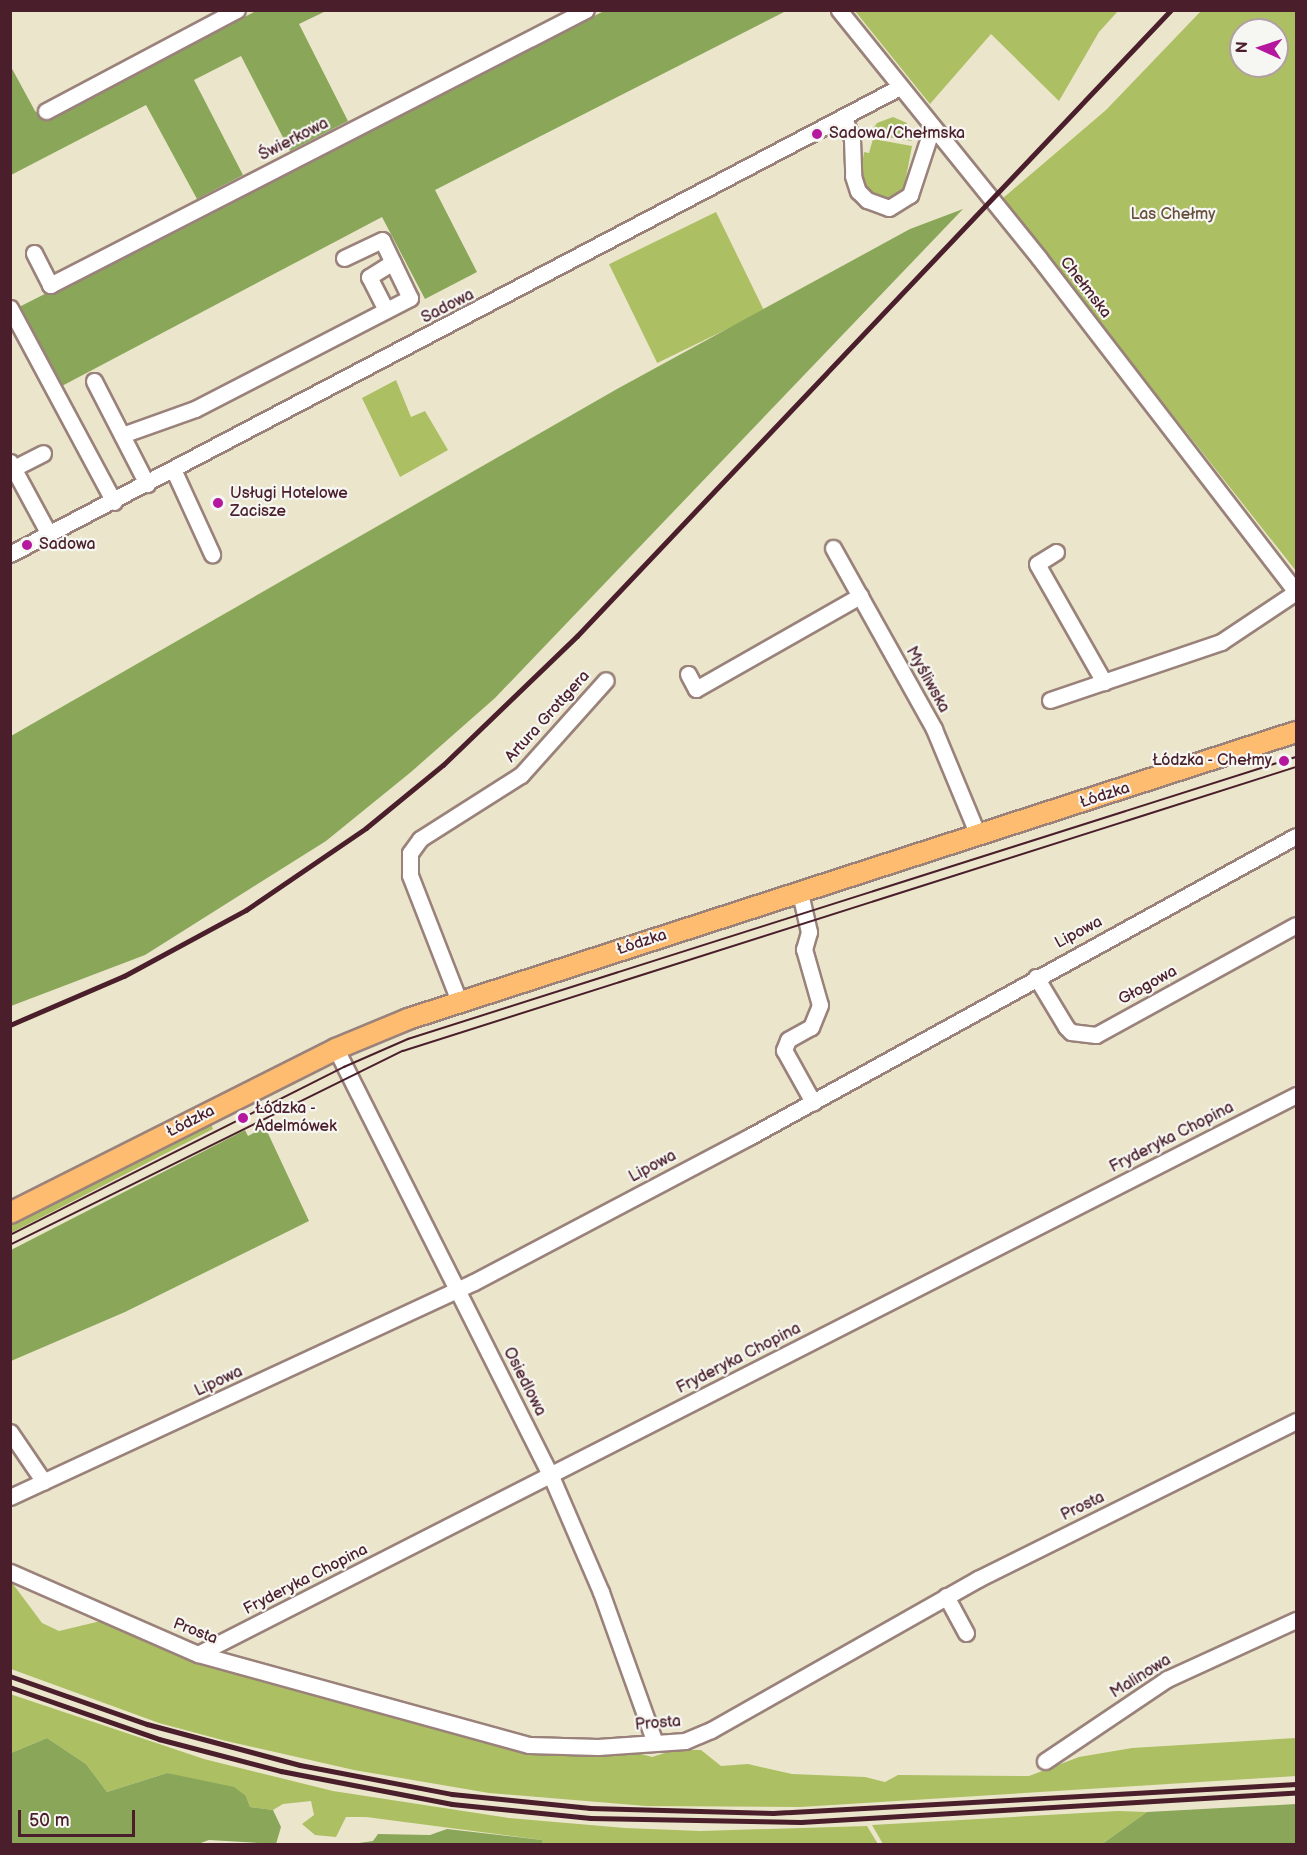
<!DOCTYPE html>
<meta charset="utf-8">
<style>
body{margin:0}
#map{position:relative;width:1307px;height:1855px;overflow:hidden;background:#ebe6cb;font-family:"Balsamiq Sans",sans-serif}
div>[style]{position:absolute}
.green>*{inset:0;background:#acbf63;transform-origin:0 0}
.forest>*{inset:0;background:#89a659}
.roads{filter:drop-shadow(2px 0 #9a827b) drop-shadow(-2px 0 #9a827b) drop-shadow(0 2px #9a827b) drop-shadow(0 -2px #9a827b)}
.minor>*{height:15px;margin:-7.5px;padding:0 7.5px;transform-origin:7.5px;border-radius:7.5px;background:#fff}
.major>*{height:20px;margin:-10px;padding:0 10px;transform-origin:10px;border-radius:10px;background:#febc70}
.tram>*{height:1.5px;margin:-0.75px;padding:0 0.75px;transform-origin:0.75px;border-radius:0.75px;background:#4a1f2b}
.rail>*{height:4.5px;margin:-2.25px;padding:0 2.25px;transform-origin:2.25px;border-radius:2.25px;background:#4a1f2b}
.dots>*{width:16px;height:16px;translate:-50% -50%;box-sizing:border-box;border:3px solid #f6f6f2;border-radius:50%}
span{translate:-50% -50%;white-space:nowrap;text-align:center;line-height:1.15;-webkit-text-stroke:4.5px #f6f6f2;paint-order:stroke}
.poi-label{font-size:16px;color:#4a1f2b}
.left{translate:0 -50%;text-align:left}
.right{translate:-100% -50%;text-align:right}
.street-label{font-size:16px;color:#4a1f2b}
.park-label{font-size:16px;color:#674f3c}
.frame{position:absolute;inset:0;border:12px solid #4a1f2b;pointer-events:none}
.north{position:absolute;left:1229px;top:18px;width:60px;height:60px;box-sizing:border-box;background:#f6f6f2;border:2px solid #b1a0a2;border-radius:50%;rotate:273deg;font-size:16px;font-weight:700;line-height:24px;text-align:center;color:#4a1f2b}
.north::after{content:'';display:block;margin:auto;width:21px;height:27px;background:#b5179e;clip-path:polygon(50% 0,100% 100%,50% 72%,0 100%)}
.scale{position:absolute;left:18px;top:1810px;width:117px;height:27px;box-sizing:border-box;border:3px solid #4a1f2b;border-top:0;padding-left:8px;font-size:18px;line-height:21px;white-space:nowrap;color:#4a1f2b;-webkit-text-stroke:4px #f6f6f2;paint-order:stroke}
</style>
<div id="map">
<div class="green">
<div style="clip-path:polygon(855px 11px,1118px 11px,1099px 32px,1059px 101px,991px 34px,930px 104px)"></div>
<div style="clip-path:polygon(evenodd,1201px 11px,1296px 11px,1296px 571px,1002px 199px,1106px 110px,1201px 11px,1241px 30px,1277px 30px,1277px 66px,1241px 66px,1241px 30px)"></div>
<div style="clip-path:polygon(893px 117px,907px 123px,912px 141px,869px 134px,877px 123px)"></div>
<div style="clip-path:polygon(873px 139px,912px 146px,904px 188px,894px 198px,881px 199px,865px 186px,862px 165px,864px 152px,869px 153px)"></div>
<div style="left:716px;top:212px;width:110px;height:119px;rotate:64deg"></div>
<div style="clip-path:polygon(396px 380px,411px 417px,425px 411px,448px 450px,400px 477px,362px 398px)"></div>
<div style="clip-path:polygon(211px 1124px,213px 1129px,11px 1233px,11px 1225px)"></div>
<div style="clip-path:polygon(10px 1580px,42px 1623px,59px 1631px,105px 1620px,185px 1658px,538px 1752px,579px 1756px,638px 1753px,652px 1757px,674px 1750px,701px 1750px,721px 1766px,748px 1764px,792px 1774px,865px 1777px,885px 1782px,898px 1775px,1029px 1776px,1079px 1757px,1132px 1748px,1296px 1738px,1296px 1776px,800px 1807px,646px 1806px,489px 1793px,354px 1770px,226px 1741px,159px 1723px,11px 1669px)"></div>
<div style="clip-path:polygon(10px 1694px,204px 1759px,333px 1791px,509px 1818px,625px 1828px,700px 1831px,867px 1826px,878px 1844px,542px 1844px,542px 1840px,366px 1817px,346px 1817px,336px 1837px,315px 1835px,302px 1824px,314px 1815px,311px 1801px,283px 1804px,273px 1810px,250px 1807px,246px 1796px,167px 1773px,107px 1792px,86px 1764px,47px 1738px,11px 1753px)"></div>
<div style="clip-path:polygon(1118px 1811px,1147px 1812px,1102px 1844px,883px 1844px,872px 1825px)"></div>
</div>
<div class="forest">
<div style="clip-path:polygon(256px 11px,326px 11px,299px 24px,348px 121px,290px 151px,241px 56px,194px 80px,243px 175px,197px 199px,146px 105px,11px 175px,10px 65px,35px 111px,47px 119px)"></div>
<div style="clip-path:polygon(604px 11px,786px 11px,435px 190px,477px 272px,425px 299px,382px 217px,60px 387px,19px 307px)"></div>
<div style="clip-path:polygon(963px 209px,495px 698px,411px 772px,326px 841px,145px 955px,11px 1006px,11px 736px,617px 389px,910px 229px)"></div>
<div style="clip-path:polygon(265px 1127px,309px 1221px,125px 1312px,11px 1361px,11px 1250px,245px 1130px,248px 1136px)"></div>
<div style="clip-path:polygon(47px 1738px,86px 1764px,107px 1792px,167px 1773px,234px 1787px,246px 1796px,250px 1807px,273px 1810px,281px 1827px,276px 1844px,209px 1840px,198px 1844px,11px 1844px,11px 1753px)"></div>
<div style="clip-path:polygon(1296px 1804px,1296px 1844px,1102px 1844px,1147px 1812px)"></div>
<div style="clip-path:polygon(447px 1829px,542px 1840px,542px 1844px,352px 1844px,373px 1841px,378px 1834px,430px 1835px)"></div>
</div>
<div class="roads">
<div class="minor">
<div style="left:839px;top:10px;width:319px;rotate:51.1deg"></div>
<div style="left:1039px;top:258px;width:421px;rotate:52.4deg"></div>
<div style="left:46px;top:111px;width:216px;rotate:-27.9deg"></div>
<div style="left:844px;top:118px;width:22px;rotate:69deg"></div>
<div style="left:852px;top:139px;width:37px;rotate:88deg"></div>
<div style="left:853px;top:176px;width:16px;rotate:72deg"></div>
<div style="left:858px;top:191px;width:13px;rotate:45deg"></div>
<div style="left:867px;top:200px;width:23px;rotate:20deg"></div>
<div style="left:889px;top:208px;width:25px;rotate:-32deg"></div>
<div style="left:910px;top:195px;width:71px;rotate:-71.8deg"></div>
<div style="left:34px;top:253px;width:36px;rotate:63deg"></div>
<div style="left:50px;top:285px;width:602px;rotate:-27.16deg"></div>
<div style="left:10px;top:308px;width:220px;rotate:61.8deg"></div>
<div style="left:386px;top:310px;width:37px;rotate:-117deg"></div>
<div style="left:369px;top:277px;width:28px;rotate:-32deg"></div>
<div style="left:94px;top:381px;width:116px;rotate:62.8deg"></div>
<div style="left:122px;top:435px;width:77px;rotate:-19.6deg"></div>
<div style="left:195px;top:409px;width:242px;rotate:-27.3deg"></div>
<div style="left:410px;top:298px;width:64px;rotate:-115.8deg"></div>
<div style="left:382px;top:240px;width:42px;rotate:154.7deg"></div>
<div style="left:10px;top:462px;width:82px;rotate:61.6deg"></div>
<div style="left:173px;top:469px;width:94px;rotate:65.4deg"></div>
<div style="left:10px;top:470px;width:37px;rotate:-27deg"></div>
<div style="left:833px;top:548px;width:207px;rotate:60.8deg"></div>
<div style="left:934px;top:729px;width:115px;rotate:67.5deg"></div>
<div style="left:1056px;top:552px;width:22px;rotate:148deg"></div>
<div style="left:1037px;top:564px;width:136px;rotate:60.4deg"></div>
<div style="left:10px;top:554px;width:1005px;rotate:-27.69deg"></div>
<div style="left:688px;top:674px;width:17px;rotate:62deg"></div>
<div style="left:696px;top:689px;width:189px;rotate:-29.6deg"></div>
<div style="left:1050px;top:700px;width:181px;rotate:-18.7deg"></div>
<div style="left:1221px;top:642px;width:90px;rotate:-33.7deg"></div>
<div style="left:800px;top:893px;width:40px;rotate:77deg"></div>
<div style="left:809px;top:932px;width:18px;rotate:106deg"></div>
<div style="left:804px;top:949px;width:58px;rotate:74.1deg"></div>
<div style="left:820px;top:1005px;width:24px;rotate:112deg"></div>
<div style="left:811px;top:1027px;width:26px;rotate:151deg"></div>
<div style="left:788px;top:1040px;width:11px;rotate:112deg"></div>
<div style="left:784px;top:1050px;width:60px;rotate:60.9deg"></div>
<div style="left:1036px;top:977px;width:58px;rotate:59deg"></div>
<div style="left:1066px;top:1027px;width:7px;rotate:45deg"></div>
<div style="left:1071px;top:1032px;width:25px;rotate:7deg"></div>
<div style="left:1096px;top:1035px;width:228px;rotate:-28.8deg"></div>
<div style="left:459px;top:1001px;width:135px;rotate:-111.3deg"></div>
<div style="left:410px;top:875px;width:22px;rotate:-90deg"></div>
<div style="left:410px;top:853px;width:17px;rotate:-54deg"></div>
<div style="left:420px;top:839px;width:120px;rotate:-32.4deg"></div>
<div style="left:521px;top:775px;width:127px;rotate:-48.2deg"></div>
<div style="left:336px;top:1049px;width:478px;rotate:63.3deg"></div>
<div style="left:551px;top:1476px;width:126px;rotate:66.7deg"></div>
<div style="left:601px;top:1592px;width:160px;rotate:70.3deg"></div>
<div style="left:10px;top:1432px;width:60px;rotate:55.8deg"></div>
<div style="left:10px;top:1497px;width:511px;rotate:-24.86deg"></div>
<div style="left:474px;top:1282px;width:311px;rotate:-27.8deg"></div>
<div style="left:749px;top:1137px;width:624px;rotate:-28.82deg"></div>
<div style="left:10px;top:1572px;width:205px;rotate:23.6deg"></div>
<div style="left:198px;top:1654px;width:343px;rotate:15.4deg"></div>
<div style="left:529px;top:1745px;width:69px;rotate:1.7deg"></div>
<div style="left:598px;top:1747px;width:87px;rotate:-3.9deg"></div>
<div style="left:685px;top:1741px;width:28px;rotate:-23deg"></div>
<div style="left:711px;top:1730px;width:307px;rotate:-29.5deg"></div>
<div style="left:978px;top:1579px;width:355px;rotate:-26.4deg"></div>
<div style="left:946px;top:1596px;width:42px;rotate:61.6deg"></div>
<div style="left:198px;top:1654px;width:1232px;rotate:-26.98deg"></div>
<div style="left:1045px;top:1761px;width:147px;rotate:-33.9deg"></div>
<div style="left:1167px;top:1679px;width:142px;rotate:-24.6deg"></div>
</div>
<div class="major">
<div style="left:10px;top:1213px;width:365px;rotate:-26.7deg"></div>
<div style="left:336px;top:1049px;width:78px;rotate:-22.6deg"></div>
<div style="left:408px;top:1019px;width:933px;rotate:-17.91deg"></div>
</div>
</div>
<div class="tram">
<div style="left:10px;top:1235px;width:374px;rotate:-26.7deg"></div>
<div style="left:344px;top:1067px;width:70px;rotate:-23.6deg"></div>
<div style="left:408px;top:1039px;width:932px;rotate:-17.62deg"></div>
<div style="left:10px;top:1245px;width:438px;rotate:-26.3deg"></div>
<div style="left:403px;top:1051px;width:937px;rotate:-17.64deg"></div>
</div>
<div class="rail">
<div style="left:10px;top:1025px;width:124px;rotate:-23.3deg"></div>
<div style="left:124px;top:976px;width:139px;rotate:-28.4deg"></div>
<div style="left:246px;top:910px;width:145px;rotate:-34.3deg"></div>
<div style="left:366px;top:828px;width:99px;rotate:-39.3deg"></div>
<div style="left:443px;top:765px;width:186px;rotate:-43.9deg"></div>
<div style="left:577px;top:636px;width:863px;rotate:-46.5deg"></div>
<div style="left:10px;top:1676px;width:145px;rotate:19.3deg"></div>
<div style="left:147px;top:1724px;width:158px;rotate:15deg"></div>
<div style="left:300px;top:1765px;width:155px;rotate:10.8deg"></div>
<div style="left:452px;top:1794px;width:139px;rotate:5.8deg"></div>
<div style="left:590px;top:1808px;width:183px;rotate:1.6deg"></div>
<div style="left:773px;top:1813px;width:524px;rotate:-3.17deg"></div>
<div style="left:10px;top:1687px;width:158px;rotate:19.2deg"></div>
<div style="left:159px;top:1739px;width:126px;rotate:14.7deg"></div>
<div style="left:281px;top:1771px;width:174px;rotate:10.9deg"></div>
<div style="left:452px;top:1804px;width:139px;rotate:5.8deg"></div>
<div style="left:590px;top:1818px;width:211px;rotate:1.1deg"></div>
<div style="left:801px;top:1822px;width:496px;rotate:-3.4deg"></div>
</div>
<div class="dots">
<div style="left:817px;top:134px;background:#b5179e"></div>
<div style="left:218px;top:503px;background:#b5179e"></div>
<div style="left:27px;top:545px;background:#b5179e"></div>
<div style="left:1284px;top:761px;background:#b5179e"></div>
<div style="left:243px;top:1118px;background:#b5179e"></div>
</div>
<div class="poi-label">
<span class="left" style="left:829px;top:134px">Sadowa/Chełmska</span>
<span class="left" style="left:230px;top:503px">Usługi Hotelowe<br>Zacisze</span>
<span class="left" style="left:39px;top:545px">Sadowa</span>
<span class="right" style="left:1272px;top:761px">Łódzka - Chełmy</span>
<span class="left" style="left:255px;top:1118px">Łódzka -<br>Adelmówek</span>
</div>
<div class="street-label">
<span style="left:294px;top:140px;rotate:-27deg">Świerkowa</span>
<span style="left:1085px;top:288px;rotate:52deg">Chełmska</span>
<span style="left:448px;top:307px;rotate:-27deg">Sadowa</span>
<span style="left:927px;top:680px;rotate:61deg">Myśliwska</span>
<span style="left:548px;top:717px;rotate:-48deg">Artura Grottgera</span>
<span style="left:1105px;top:796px;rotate:-18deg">Łódzka</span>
<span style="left:1079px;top:933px;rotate:-28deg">Lipowa</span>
<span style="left:642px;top:943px;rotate:-18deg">Łódzka</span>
<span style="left:1148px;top:986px;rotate:-29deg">Głogowa</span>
<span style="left:191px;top:1122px;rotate:-27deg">Łódzka</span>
<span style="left:1172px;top:1138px;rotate:-27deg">Fryderyka Chopina</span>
<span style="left:653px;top:1167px;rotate:-28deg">Lipowa</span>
<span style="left:739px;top:1359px;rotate:-27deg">Fryderyka Chopina</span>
<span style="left:219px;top:1382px;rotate:-25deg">Lipowa</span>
<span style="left:524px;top:1382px;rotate:63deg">Osiedlowa</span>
<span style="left:1083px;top:1507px;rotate:-26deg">Prosta</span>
<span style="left:306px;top:1580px;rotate:-27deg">Fryderyka Chopina</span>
<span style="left:195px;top:1632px;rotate:21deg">Prosta</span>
<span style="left:1141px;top:1677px;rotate:-32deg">Malinowa</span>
<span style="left:658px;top:1724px;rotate:-5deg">Prosta</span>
</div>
<div class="park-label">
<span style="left:1173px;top:215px">Las Chełmy</span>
</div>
<div class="frame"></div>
<div class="north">N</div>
<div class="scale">50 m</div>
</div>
